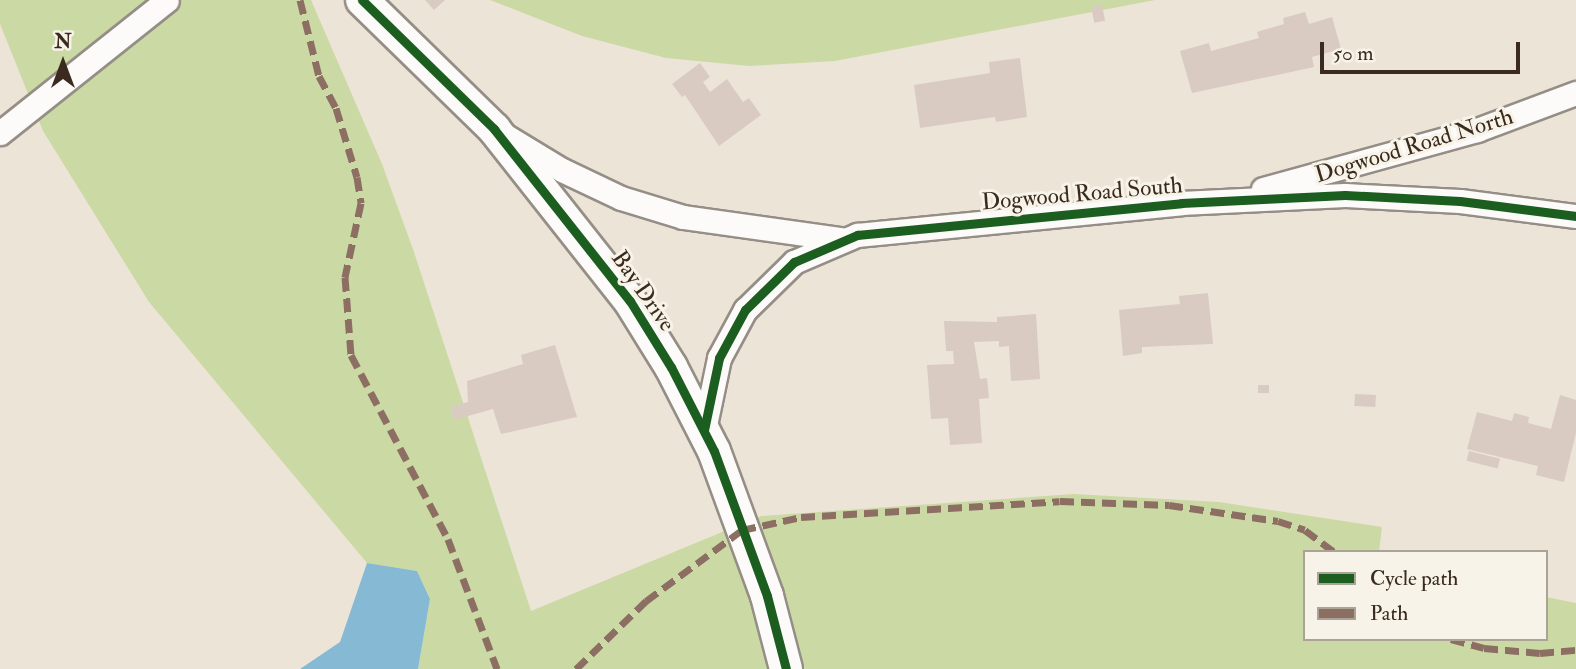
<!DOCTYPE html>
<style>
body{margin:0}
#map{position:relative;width:1576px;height:669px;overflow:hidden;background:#ede4d8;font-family:"IM FELL Double Pica",serif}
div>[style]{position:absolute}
.green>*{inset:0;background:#cbdaa4}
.water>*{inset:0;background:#85b9d4}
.building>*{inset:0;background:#d9cbc2;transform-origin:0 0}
.roads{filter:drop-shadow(2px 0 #958e86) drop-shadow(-2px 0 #958e86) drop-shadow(0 2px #958e86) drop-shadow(0 -2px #958e86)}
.street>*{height:23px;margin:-11.5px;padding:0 11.5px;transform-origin:11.5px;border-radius:11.5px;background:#fcfbf9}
.secondary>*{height:32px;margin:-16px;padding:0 16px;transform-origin:16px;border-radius:16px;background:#fcfbf9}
.quiet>*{height:7px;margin-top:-3.5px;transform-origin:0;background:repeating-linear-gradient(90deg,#8d6e63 0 14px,transparent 0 21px)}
.cycleway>*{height:9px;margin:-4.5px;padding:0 4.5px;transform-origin:4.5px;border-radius:4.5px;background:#1b5e20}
span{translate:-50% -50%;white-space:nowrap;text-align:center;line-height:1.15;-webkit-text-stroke:6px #f7f3e8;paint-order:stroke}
.street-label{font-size:23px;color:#3b2a1e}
.legend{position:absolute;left:1303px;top:550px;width:245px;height:91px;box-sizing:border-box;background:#f7f3e8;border:2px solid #aca397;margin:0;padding:9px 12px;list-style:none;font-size:21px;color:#3b2a1e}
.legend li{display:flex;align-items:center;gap:14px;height:35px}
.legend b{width:35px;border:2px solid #aca397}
.north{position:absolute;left:28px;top:28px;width:70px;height:70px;-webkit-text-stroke:5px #f7f3e8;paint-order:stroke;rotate:0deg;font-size:19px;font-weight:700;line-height:28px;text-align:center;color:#3b2a1e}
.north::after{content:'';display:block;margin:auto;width:24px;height:32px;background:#3b2a1e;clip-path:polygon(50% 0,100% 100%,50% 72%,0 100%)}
.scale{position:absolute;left:1320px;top:42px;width:200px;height:32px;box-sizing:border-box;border:4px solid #3b2a1e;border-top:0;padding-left:9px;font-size:21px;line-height:24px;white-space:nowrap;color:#3b2a1e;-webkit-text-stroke:5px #f7f3e8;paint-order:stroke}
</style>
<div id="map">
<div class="green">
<div style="clip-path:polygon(0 0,311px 0,382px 164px,414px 252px,531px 611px,761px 516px,1074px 494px,1219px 502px,1382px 527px,1379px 552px,1305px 552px,1305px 639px,1546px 639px,1546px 597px,1576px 603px,1576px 669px,418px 669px,430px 599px,417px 571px,367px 563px,149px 302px,43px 131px,0 24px)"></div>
<div style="clip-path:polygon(490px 0,1155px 0,835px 61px,749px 66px,666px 58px,582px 36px)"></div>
</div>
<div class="water">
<div style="clip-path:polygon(367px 563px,417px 571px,430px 599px,418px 669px,300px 669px,340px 642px)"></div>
</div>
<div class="building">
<div style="clip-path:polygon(425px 0,445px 0,434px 10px)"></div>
<div style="left:1102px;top:5px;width:16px;height:11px;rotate:79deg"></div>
<div style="clip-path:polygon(1305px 12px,1309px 24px,1332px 17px,1341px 49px,1312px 57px,1314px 67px,1192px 93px,1180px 51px,1209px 43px,1211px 51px,1259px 38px,1257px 32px,1284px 24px,1283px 18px)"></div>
<div style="clip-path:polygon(1020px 58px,1027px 117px,996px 122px,995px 117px,920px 128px,914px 85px,990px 73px,989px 62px)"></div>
<div style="clip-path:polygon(700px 63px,710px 77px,703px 82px,710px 92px,727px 79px,743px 102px,749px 98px,761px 115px,719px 146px,685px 95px,682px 97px,672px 84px)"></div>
<div style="clip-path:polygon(1208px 293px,1213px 344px,1142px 347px,1142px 353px,1123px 356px,1119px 310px,1180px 304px,1179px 296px)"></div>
<div style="clip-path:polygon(1036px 314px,1040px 379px,1011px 381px,1009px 346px,999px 347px,999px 341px,974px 342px,980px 379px,987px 378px,989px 398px,979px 399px,982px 443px,950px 445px,948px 418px,931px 419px,927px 365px,954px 364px,953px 351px,946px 351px,944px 321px,997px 322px,997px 317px)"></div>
<div style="clip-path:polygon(555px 345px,577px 417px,501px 434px,493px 409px,454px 420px,450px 407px,468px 402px,467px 381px,523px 364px,521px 355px)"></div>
<div style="left:1269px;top:385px;width:8px;height:11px;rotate:90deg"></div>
<div style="left:1355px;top:394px;width:21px;height:12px;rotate:3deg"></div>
<div style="clip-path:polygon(1560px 395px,1576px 400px,1576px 433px,1564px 482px,1536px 475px,1538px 466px,1467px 449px,1477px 412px,1512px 421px,1514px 413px,1529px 417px,1528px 423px,1551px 429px)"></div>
<div style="left:1469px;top:451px;width:32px;height:10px;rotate:14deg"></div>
</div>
<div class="roads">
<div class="street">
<div style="left:0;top:133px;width:213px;rotate:-38.5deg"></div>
<div style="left:506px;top:136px;width:66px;rotate:31.3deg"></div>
<div style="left:562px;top:170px;width:65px;rotate:25.4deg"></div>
<div style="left:621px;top:198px;width:65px;rotate:17deg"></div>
<div style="left:683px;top:217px;width:159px;rotate:8deg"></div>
<div style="left:1263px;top:189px;width:222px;rotate:-15.4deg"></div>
<div style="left:1477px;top:130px;width:106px;rotate:-20.5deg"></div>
<div style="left:704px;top:430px;width:74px;rotate:-78.2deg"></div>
<div style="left:719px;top:358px;width:55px;rotate:-61.6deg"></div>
<div style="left:745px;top:310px;width:69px;rotate:-44.4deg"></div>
<div style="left:794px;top:262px;width:69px;rotate:-23.2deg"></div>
<div style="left:857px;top:235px;width:326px;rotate:-5.6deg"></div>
<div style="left:1181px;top:203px;width:164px;rotate:-2.8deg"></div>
<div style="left:1345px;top:195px;width:115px;rotate:3deg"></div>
<div style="left:1460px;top:201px;width:117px;rotate:7.4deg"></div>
</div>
<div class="secondary">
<div style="left:362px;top:0;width:185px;rotate:44.3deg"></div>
<div style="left:494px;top:129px;width:219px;rotate:51.7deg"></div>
<div style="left:630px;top:301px;width:78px;rotate:58.2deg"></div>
<div style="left:671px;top:367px;width:94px;rotate:62.9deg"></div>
<div style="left:714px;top:451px;width:154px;rotate:69.9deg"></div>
<div style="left:767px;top:596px;width:75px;rotate:75.4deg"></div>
</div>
</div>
<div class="quiet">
<div style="left:300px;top:0;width:78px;rotate:76deg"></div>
<div style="left:319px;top:76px;width:36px;rotate:62deg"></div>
<div style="left:336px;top:108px;width:72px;rotate:73.1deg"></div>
<div style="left:357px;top:177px;width:26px;rotate:81deg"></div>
<div style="left:361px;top:203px;width:76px;rotate:102.2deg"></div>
<div style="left:345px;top:277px;width:78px;rotate:85.6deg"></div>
<div style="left:351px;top:355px;width:208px;rotate:62.2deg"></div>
<div style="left:448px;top:539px;width:139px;rotate:69.3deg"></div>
<div style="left:1451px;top:639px;width:34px;rotate:15deg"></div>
<div style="left:1484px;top:648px;width:56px;rotate:5.1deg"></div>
<div style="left:1540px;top:653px;width:36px;rotate:-5deg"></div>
<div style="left:576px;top:669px;width:98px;rotate:-44.2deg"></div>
<div style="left:646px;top:601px;width:119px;rotate:-36.5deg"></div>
<div style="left:742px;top:530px;width:60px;rotate:-12.4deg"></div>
<div style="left:801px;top:517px;width:259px;rotate:-3.5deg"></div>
<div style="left:1060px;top:501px;width:109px;rotate:2.1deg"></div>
<div style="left:1169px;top:505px;width:110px;rotate:8.4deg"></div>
<div style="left:1278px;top:521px;width:28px;rotate:18deg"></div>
<div style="left:1305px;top:530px;width:36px;rotate:37deg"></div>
</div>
<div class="cycleway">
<div style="left:362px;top:0;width:185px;rotate:44.3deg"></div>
<div style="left:494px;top:129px;width:219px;rotate:51.7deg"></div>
<div style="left:630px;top:301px;width:78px;rotate:58.2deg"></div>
<div style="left:671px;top:367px;width:94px;rotate:62.9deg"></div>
<div style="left:714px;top:451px;width:154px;rotate:69.9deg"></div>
<div style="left:767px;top:596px;width:75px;rotate:75.4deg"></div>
<div style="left:704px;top:430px;width:74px;rotate:-78.2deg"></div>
<div style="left:719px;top:358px;width:55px;rotate:-61.6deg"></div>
<div style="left:745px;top:310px;width:69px;rotate:-44.4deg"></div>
<div style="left:794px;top:262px;width:69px;rotate:-23.2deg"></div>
<div style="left:857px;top:235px;width:326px;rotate:-5.6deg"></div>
<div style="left:1181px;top:203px;width:164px;rotate:-2.8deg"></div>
<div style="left:1345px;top:195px;width:115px;rotate:3deg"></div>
<div style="left:1460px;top:201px;width:117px;rotate:7.4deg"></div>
</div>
<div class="street-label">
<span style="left:1414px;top:146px;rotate:-17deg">Dogwood Road North</span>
<span style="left:1082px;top:194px;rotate:-5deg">Dogwood Road South</span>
<span style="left:643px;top:291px;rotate:55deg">Bay Drive</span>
</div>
<ul class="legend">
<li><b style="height:9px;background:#1b5e20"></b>Cycle path</li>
<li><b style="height:9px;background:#8d6e63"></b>Path</li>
</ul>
<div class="north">N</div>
<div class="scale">50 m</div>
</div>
